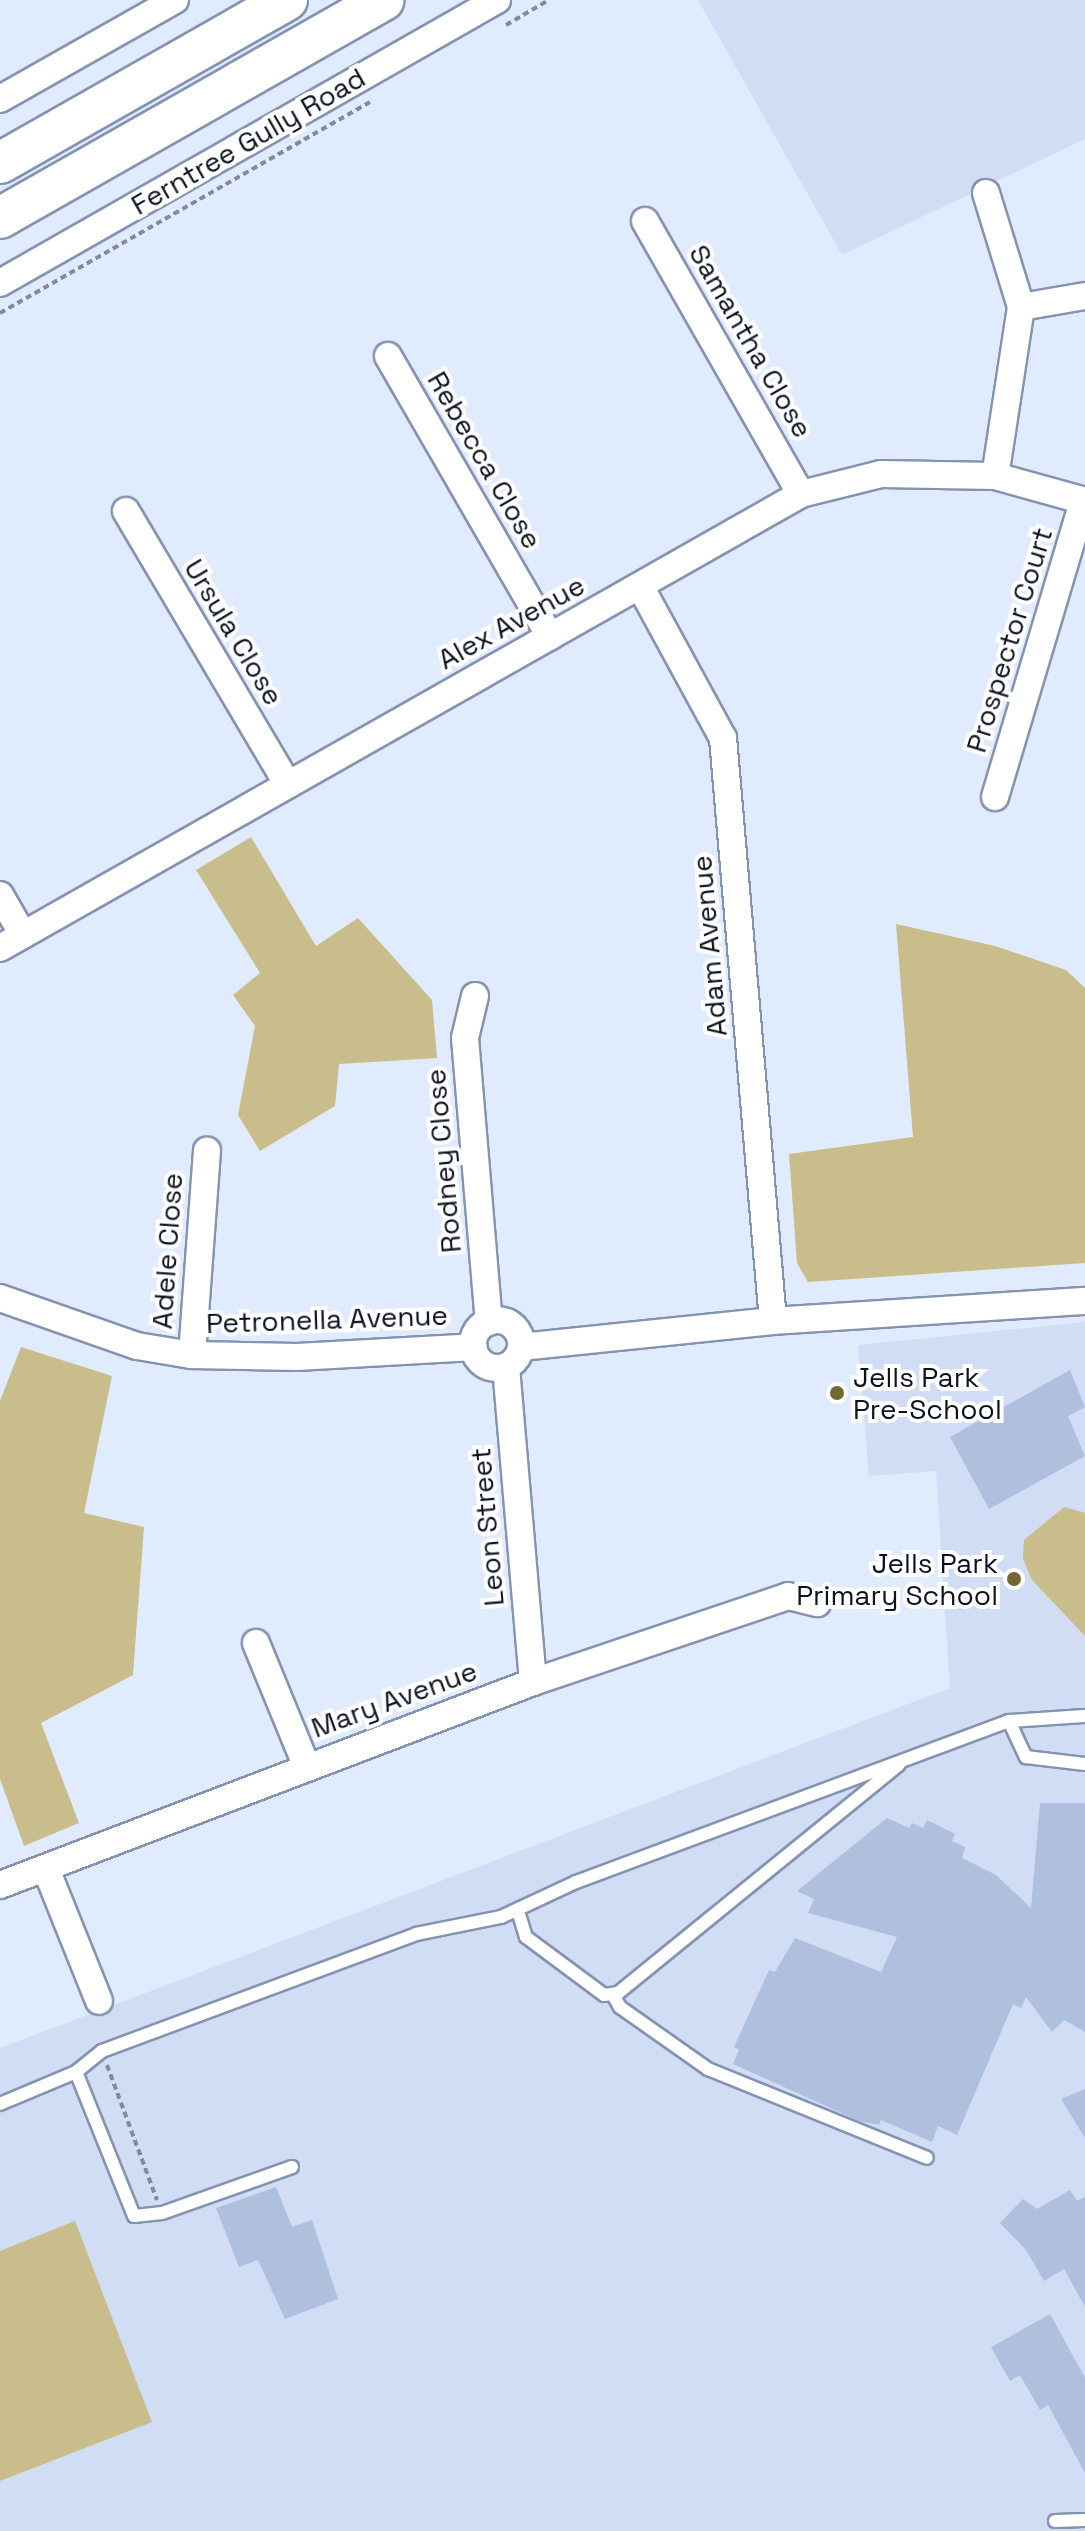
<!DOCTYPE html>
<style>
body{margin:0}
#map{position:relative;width:1085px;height:2531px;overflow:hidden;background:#e1ebfe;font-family:"Space Grotesk",sans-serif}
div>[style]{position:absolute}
.built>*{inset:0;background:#d0ddf4}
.green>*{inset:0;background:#c9bd8c}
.building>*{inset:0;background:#afbfde}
.path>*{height:4px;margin-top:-2px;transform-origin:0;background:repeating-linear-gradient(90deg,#838b9b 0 6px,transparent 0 10px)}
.roads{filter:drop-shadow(2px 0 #8493b1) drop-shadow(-2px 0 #8493b1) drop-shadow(0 2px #8493b1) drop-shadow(0 -2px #8493b1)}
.lane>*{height:12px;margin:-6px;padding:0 6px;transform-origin:6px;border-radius:6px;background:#fff}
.street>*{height:26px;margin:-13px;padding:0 13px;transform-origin:13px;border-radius:13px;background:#fff}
.street>.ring{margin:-13px;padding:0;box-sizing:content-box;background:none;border:26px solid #fff;border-radius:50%}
.primary>*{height:40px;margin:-20px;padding:0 20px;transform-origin:20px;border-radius:20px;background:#fff}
.dots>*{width:22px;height:22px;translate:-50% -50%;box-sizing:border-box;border:4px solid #fff;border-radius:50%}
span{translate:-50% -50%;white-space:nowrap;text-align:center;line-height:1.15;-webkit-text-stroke:8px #fff;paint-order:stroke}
.street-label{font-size:28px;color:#0d131e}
.poi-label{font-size:28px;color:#0d131e}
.left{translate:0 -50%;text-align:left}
.right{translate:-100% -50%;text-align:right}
</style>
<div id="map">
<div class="built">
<div style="clip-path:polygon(698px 0,1085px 0,1085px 139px,842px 255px)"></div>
<div style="clip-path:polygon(1085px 1322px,1085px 2531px,0 2531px,0 2048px,950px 1688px,936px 1471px,869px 1476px,858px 1345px)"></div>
</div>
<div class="green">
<div style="clip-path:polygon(251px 837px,316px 946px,358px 918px,432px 1000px,437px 1058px,339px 1064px,335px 1106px,260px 1151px,238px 1115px,255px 1026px,233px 995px,260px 973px,196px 870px)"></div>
<div style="clip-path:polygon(896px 924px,995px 946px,1066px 970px,1085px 988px,1085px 1263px,808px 1282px,797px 1263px,789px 1154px,913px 1137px)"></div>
<div style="clip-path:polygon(21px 1347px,112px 1376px,84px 1513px,144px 1527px,133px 1675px,41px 1723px,79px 1823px,24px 1846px,0 1779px,0 1401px)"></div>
<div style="clip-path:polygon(1064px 1507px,1085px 1513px,1085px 1636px,1032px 1580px,1023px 1559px,1024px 1540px)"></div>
<div style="clip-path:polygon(75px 2221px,152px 2422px,0 2481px,0 2251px)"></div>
</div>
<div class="building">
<div style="clip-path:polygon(1070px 1370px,1085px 1407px,1068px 1416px,1085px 1456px,989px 1509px,950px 1437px)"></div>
<div style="clip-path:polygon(1040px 1803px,1085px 1803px,1085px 2032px,1064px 2020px,1052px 2032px,1026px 1997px,1021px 2008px,1013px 2004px,957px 2135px,938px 2126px,932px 2142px,881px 2120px,879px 2125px,859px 2121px,733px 2064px,739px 2050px,734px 2047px,769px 1970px,775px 1972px,795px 1938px,881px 1972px,897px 1937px,808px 1913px,814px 1899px,797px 1891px,887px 1818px,909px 1828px,912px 1823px,923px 1828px,927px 1820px,955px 1834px,952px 1841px,965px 1847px,962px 1858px,996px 1875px,1031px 1908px)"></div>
<div style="clip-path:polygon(1085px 2089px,1085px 2138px,1061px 2099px)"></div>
<div style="clip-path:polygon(276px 2187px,292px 2227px,312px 2220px,338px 2299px,285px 2319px,258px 2260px,239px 2267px,216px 2208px)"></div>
<div style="clip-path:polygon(1070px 2190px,1077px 2201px,1085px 2197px,1085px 2307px,1064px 2269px,1044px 2281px,1026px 2250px,1000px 2223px,1023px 2199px,1037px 2209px)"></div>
<div style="clip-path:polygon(1050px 2314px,1085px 2378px,1085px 2473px,1048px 2405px,1040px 2410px,1020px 2375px,1010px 2381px,991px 2347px)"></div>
</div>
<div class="path">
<div style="left:506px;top:25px;width:50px;rotate:-30.2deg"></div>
<div style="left:0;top:313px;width:426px;rotate:-29.7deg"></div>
<div style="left:107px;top:2065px;width:144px;rotate:69.7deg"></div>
</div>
<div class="roads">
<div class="lane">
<div style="left:1009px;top:1721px;width:40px;rotate:65deg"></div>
<div style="left:1026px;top:1757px;width:59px;rotate:6.8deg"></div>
<div style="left:518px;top:1911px;width:27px;rotate:73deg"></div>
<div style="left:526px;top:1937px;width:97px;rotate:36.6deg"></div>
<div style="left:604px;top:1995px;width:14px;rotate:-8deg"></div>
<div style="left:618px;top:1993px;width:362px;rotate:-39.1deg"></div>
<div style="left:613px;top:1995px;width:14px;rotate:60deg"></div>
<div style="left:620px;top:2007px;width:108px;rotate:35.2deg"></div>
<div style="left:708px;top:2069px;width:236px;rotate:22.1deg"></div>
<div style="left:0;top:2104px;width:82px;rotate:-22.8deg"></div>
<div style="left:292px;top:2167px;width:138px;rotate:160.5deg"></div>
<div style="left:162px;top:2213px;width:28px;rotate:174deg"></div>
<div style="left:134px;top:2216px;width:155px;rotate:-111.9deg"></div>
<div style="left:76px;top:2072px;width:33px;rotate:-39deg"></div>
<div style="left:102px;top:2051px;width:335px;rotate:-20.4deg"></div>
<div style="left:416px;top:1934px;width:87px;rotate:-11.3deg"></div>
<div style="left:501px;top:1917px;width:83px;rotate:-25deg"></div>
<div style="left:576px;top:1882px;width:462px;rotate:-20.4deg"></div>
<div style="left:1009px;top:1721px;width:76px;rotate:-3.8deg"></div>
<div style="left:1055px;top:2521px;width:30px;rotate:-2deg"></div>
</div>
<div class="street">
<div style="left:0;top:99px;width:201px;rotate:-29.5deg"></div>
<div style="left:986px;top:193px;width:119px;rotate:72.9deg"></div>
<div style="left:1021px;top:307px;width:171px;rotate:98.7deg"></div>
<div style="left:645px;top:221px;width:314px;rotate:60.3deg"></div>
<div style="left:0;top:283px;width:572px;rotate:-29.66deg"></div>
<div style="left:1021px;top:307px;width:65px;rotate:-9.8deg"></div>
<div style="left:388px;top:356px;width:324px;rotate:60deg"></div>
<div style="left:126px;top:511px;width:318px;rotate:59.4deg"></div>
<div style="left:640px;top:586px;width:173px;rotate:61.4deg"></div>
<div style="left:723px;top:738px;width:585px;rotate:85.1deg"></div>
<div style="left:995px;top:797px;width:309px;rotate:-73.4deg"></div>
<div style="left:0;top:895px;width:46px;rotate:60.1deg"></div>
<div style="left:0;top:948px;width:921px;rotate:-29.54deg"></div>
<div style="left:801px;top:494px;width:82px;rotate:-14deg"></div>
<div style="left:881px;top:474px;width:114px;rotate:1deg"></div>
<div style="left:995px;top:476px;width:93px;rotate:15.5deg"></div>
<div style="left:475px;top:996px;width:43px;rotate:103.4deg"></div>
<div style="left:465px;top:1038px;width:285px;rotate:85.2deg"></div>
<div style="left:0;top:1298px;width:145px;rotate:19.3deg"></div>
<div style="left:137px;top:1346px;width:56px;rotate:9.3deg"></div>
<div style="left:192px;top:1355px;width:105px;rotate:1.1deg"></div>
<div style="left:297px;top:1357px;width:177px;rotate:-3.2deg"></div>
<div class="ring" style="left:473px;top:1320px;width:22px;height:22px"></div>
<div style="left:521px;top:1347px;width:253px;rotate:-5.9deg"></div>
<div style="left:773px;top:1321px;width:313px;rotate:-3.7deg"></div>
<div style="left:192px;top:1355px;width:205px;rotate:-85.8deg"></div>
<div style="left:506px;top:1367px;width:316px;rotate:85.1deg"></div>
<div style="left:256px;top:1643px;width:132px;rotate:67.7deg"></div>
<div style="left:46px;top:1869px;width:142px;rotate:68.1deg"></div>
<div style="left:0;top:1885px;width:570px;rotate:-20.85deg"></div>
<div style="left:533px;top:1682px;width:269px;rotate:-18.6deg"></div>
<div style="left:788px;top:1596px;width:30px;rotate:14deg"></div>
</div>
<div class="primary">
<div style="left:0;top:163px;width:330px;rotate:-29.6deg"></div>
<div style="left:0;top:218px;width:441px;rotate:-29.6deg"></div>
</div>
</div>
<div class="dots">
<div style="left:837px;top:1393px;background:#736734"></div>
<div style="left:1014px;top:1579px;background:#736734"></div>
</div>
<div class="street-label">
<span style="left:248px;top:141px;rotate:-30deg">Ferntree Gully Road</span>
<span style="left:751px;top:341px;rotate:60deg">Samantha Close</span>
<span style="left:485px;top:460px;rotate:60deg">Rebecca Close</span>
<span style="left:511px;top:622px;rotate:-29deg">Alex Avenue</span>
<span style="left:234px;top:632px;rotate:59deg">Ursula Close</span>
<span style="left:1009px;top:640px;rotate:-73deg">Prospector Court</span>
<span style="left:709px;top:946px;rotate:-95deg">Adam Avenue</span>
<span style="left:443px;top:1161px;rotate:-95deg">Rodney Close</span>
<span style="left:167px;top:1251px;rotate:-86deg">Adele Close</span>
<span style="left:327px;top:1319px;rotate:-2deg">Petronella Avenue</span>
<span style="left:487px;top:1527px;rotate:-95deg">Leon Street</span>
<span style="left:394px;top:1699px;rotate:-20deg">Mary Avenue</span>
</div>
<div class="poi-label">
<span class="left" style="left:853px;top:1393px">Jells Park<br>Pre-School</span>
<span class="right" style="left:998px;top:1579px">Jells Park<br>Primary School</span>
</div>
</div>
